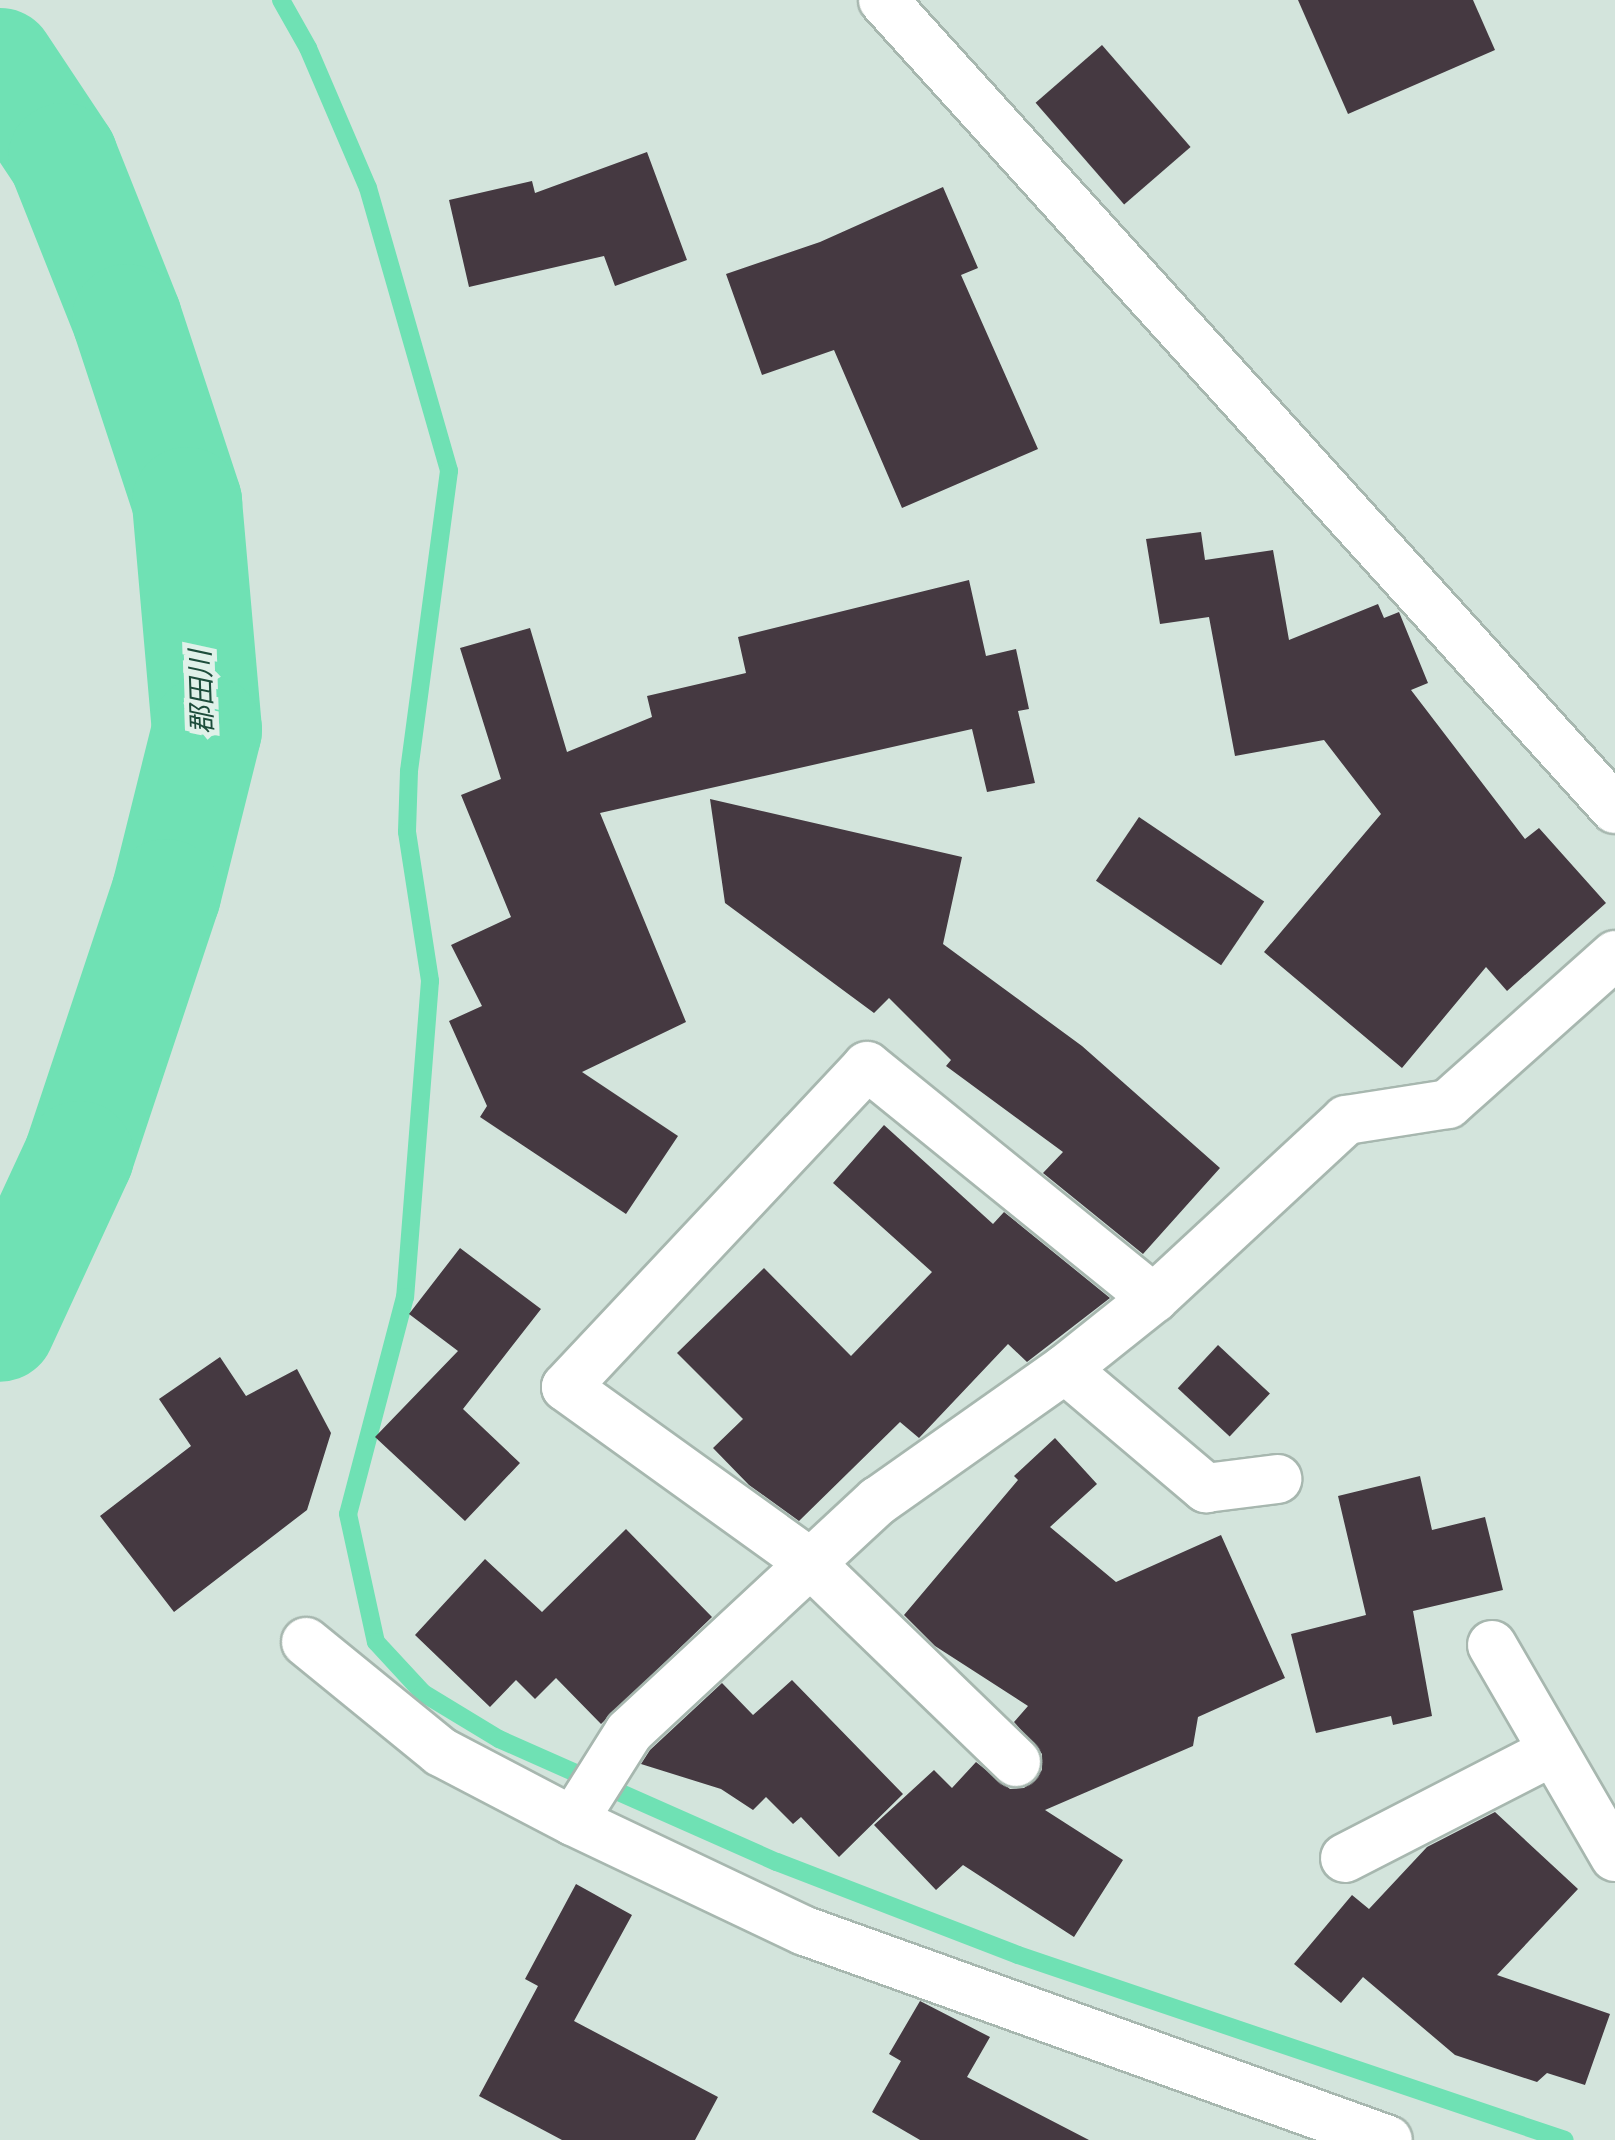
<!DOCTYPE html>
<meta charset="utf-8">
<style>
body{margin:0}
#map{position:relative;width:1615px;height:2140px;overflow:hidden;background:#d3e4dc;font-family:"Asap Condensed","Noto Sans JP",sans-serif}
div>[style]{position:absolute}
.stream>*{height:18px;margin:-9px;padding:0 9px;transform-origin:9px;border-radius:9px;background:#6fe1b4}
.river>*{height:110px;margin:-55px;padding:0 55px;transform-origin:55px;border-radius:55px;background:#6fe1b4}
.building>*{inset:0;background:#453941;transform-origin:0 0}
.roads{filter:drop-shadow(2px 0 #a7b7af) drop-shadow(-2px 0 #a7b7af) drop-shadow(0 2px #a7b7af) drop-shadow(0 -2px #a7b7af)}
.street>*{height:48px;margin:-24px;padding:0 24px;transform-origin:24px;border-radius:24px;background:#fff}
span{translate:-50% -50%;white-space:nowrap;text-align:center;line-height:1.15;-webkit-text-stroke:10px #e0f1e9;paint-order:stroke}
.water-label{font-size:28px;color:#1d4d3b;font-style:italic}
</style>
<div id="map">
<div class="stream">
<div style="left:281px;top:0;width:55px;rotate:60.6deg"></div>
<div style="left:308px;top:48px;width:152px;rotate:66.8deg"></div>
<div style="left:368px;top:188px;width:294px;rotate:74deg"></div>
<div style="left:449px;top:471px;width:303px;rotate:97.6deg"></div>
<div style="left:409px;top:771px;width:61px;rotate:91.9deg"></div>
<div style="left:407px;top:832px;width:151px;rotate:81.2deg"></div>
<div style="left:430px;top:981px;width:317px;rotate:94.5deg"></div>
<div style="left:405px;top:1297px;width:224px;rotate:104.7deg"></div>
<div style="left:348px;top:1514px;width:131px;rotate:77.7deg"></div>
<div style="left:376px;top:1642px;width:69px;rotate:47.3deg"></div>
<div style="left:423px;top:1693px;width:89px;rotate:31.2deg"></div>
<div style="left:499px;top:1739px;width:304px;rotate:23.9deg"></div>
<div style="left:777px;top:1862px;width:258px;rotate:21.1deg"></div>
<div style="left:1018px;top:1955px;width:577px;rotate:18.69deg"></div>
</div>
<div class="river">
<div style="left:0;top:63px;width:114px;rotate:56.4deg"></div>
<div style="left:63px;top:158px;width:173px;rotate:68.3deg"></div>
<div style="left:127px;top:319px;width:193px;rotate:71.8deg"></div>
<div style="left:187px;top:502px;width:229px;rotate:85deg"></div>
<div style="left:207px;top:730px;width:169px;rotate:104deg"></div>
<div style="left:166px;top:894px;width:276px;rotate:108.4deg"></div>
<div style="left:79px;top:1156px;width:188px;rotate:114.8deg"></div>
</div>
<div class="building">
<div style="clip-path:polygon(1298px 0,1473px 0,1495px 50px,1348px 114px)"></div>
<div style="left:1102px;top:45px;width:135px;height:88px;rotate:49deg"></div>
<div style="clip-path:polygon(647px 152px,687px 260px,615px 286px,604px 256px,469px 287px,449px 200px,532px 181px,535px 193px)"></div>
<div style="clip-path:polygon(943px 187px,978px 268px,961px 275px,1038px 449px,902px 508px,834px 350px,762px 375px,726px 274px,820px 242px)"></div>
<div style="clip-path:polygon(1201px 532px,1205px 560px,1273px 550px,1289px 640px,1378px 604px,1384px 618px,1399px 612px,1428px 683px,1411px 690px,1525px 839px,1539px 828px,1606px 903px,1507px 991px,1486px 967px,1402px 1068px,1264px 952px,1381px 814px,1324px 740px,1235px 756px,1209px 617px,1160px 624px,1146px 539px)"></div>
<div style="clip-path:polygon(969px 580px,986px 656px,1016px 649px,1029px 709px,1018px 711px,1035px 783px,987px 792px,972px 729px,600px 813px,686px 1022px,582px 1072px,678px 1136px,626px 1214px,480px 1117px,487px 1106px,449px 1021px,482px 1006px,451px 945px,511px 917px,461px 795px,501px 779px,460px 648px,530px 628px,567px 752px,652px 717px,647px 696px,746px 673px,738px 637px)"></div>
<div style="clip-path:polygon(710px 799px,962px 857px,943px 944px,1082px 1046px,1220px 1168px,1143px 1254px,1043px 1173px,1063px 1152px,946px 1066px,951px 1060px,889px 998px,874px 1013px,725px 903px)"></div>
<div style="left:1139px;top:817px;width:151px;height:77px;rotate:34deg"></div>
<div style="clip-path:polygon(884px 1125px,993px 1224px,1004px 1212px,1110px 1298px,1027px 1362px,1008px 1344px,919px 1438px,900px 1422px,799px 1521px,749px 1485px,713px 1448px,743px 1419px,677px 1353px,764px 1268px,851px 1356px,932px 1272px,833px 1183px)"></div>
<div style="clip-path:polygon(460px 1248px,541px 1309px,463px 1409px,520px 1463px,465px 1521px,375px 1437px,458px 1351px,409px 1314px)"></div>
<div style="left:1218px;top:1345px;width:71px;height:59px;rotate:43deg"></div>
<div style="clip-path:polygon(220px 1357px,246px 1396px,297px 1369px,331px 1433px,307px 1510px,174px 1612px,100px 1516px,191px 1446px,159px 1399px)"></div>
<div style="clip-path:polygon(1055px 1438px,1097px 1484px,1050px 1527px,1116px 1582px,1221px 1535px,1285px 1678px,1198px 1717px,1193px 1746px,1045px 1810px,1123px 1860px,1074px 1937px,963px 1865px,936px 1890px,874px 1825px,934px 1770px,952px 1788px,976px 1762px,1010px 1789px,1024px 1788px,1042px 1770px,1042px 1754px,1014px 1722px,1028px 1706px,935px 1646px,904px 1615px,1018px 1480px,1014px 1476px)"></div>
<div style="clip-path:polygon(1420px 1476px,1432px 1530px,1485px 1517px,1503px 1590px,1413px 1611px,1432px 1716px,1393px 1725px,1391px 1716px,1316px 1733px,1291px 1634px,1366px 1615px,1338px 1496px)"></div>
<div style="clip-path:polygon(626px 1529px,712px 1617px,601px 1724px,556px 1678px,535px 1699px,516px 1680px,490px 1707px,415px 1635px,485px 1559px,542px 1612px)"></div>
<div style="clip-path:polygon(792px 1680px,903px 1794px,839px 1857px,801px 1817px,793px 1824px,766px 1797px,753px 1810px,721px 1789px,641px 1764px,650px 1750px,722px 1683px,753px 1715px)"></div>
<div style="clip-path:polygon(1495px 1812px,1578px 1889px,1497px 1975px,1610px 2014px,1585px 2085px,1547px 2073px,1537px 2082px,1455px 2055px,1363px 1977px,1341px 2003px,1294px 1964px,1352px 1895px,1369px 1909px,1427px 1847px)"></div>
<div style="clip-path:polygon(576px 1884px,632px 1915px,574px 2021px,718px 2097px,695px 2140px,562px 2140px,479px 2096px,538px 1986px,525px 1979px)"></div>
<div style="clip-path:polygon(920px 2001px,990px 2037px,967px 2077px,1089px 2140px,920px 2140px,872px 2112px,901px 2061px,889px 2054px)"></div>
</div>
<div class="roads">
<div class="street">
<div style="left:883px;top:0;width:1091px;rotate:47.86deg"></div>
<div style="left:1065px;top:1369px;width:185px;rotate:40.2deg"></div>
<div style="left:1206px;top:1488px;width:72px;rotate:-7.2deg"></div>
<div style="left:306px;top:1642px;width:174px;rotate:39.2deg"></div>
<div style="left:441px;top:1752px;width:149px;rotate:27.6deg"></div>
<div style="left:573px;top:1821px;width:257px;rotate:25.4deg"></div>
<div style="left:805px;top:1931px;width:619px;rotate:19.72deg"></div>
<div style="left:1492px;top:1645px;width:245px;rotate:59.9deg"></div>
<div style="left:1016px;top:1762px;width:289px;rotate:-136deg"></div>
<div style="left:808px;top:1561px;width:298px;rotate:-144.3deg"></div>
<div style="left:566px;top:1387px;width:440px;rotate:-46.8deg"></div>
<div style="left:867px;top:1066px;width:369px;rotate:39deg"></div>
<div style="left:573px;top:1821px;width:105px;rotate:-57.8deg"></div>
<div style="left:629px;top:1732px;width:340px;rotate:-42.9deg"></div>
<div style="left:878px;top:1501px;width:229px;rotate:-35.2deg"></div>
<div style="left:1065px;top:1369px;width:114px;rotate:-38.6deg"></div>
<div style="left:1154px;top:1298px;width:262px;rotate:-42.8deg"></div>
<div style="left:1346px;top:1120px;width:103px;rotate:-8.9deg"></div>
<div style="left:1448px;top:1104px;width:224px;rotate:-41.7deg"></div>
<div style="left:1345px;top:1858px;width:234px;rotate:-27.2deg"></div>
</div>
</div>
<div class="water-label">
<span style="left:201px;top:692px;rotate:-92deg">郡田川</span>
</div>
</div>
